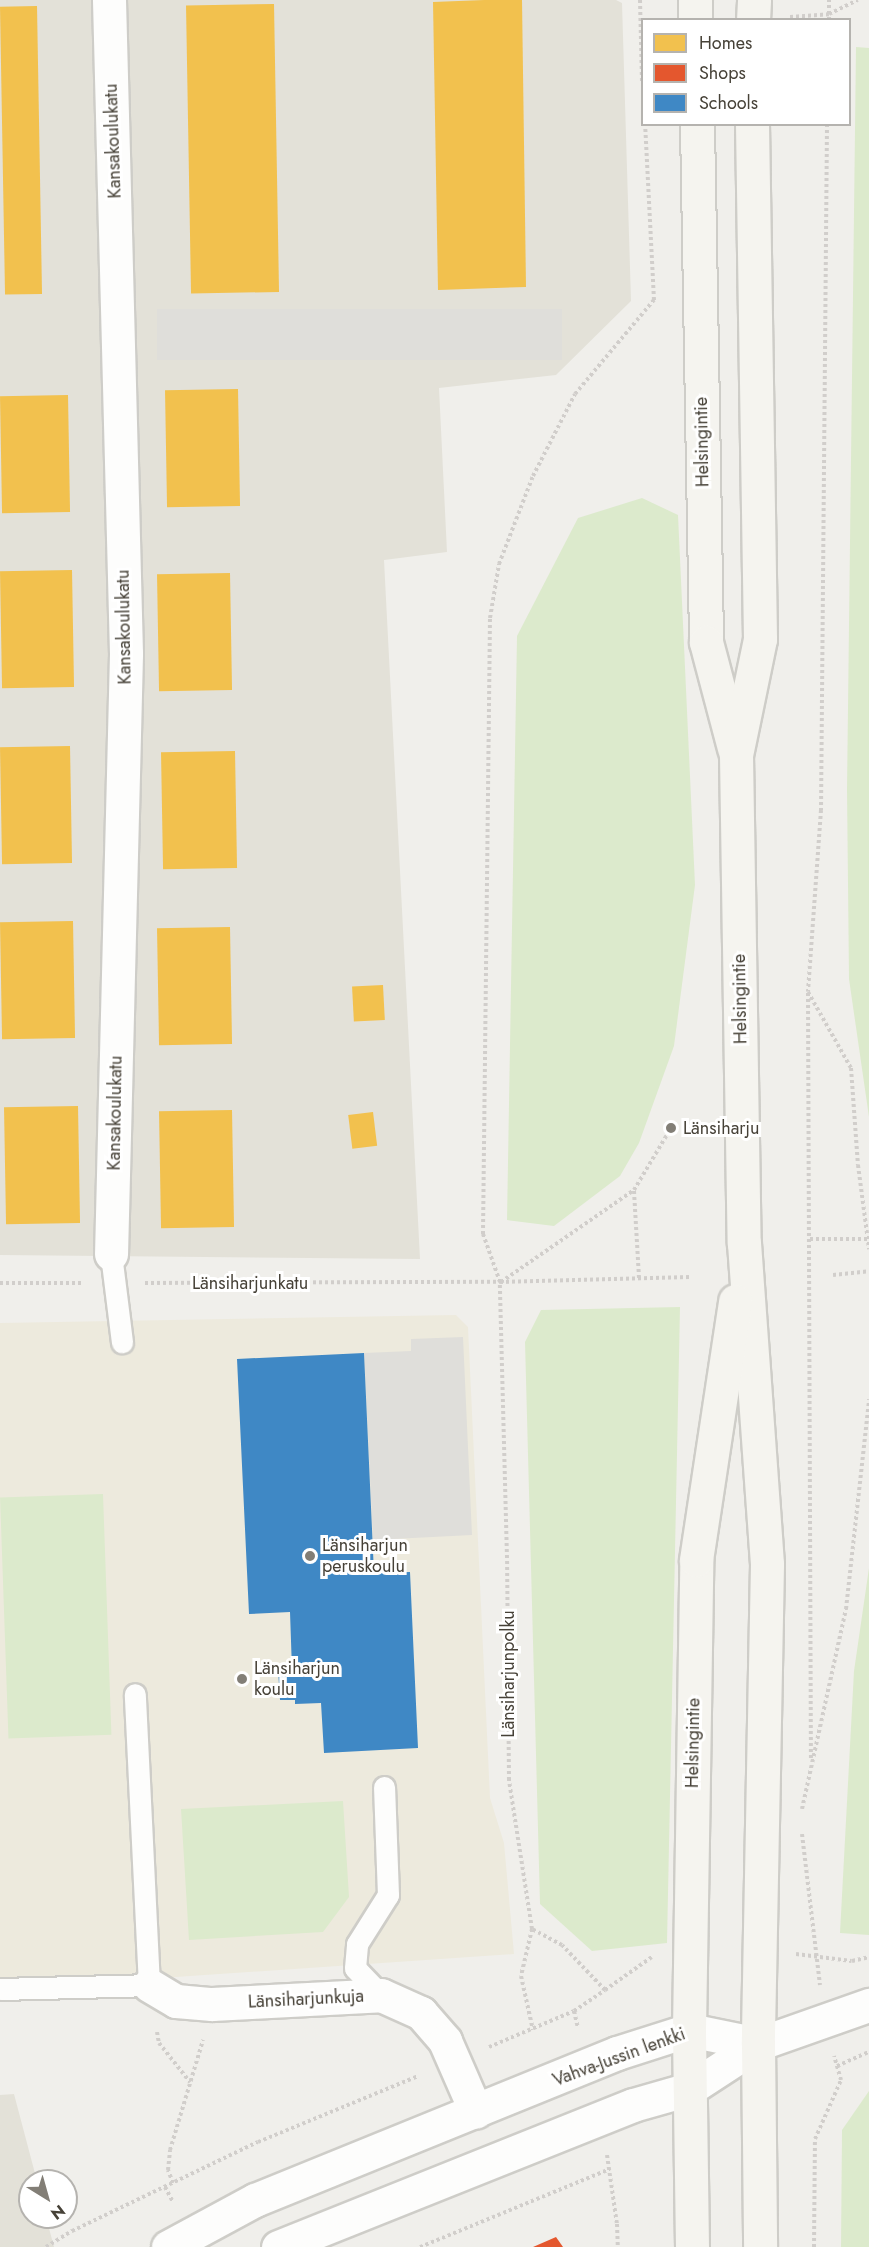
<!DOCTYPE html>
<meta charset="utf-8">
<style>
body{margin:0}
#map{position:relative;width:869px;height:2247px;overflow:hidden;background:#f0efeb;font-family:Jost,sans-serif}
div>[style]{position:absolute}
.residential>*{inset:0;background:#e3e1d8}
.education>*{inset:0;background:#edeadd}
.green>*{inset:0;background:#dceacc;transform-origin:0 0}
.parking>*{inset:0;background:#dfdeda;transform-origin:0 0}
.homes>*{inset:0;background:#f2c14e;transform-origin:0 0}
.shops>*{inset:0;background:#e4572e}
.schools>*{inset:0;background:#3f88c5}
.path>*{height:4px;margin-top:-2px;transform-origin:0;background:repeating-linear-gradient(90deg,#d1cecb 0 3px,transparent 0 6px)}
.roads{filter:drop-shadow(2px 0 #cecdc8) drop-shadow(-2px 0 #cecdc8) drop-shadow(0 2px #cecdc8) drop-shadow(0 -2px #cecdc8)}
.service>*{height:21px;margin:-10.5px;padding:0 10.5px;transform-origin:10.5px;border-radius:10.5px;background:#fdfdfc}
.minor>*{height:33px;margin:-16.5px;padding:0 16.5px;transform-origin:16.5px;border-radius:16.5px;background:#fdfdfc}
.secondary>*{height:33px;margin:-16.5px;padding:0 16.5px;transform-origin:16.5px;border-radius:16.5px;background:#f5f4ef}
.dots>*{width:16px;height:16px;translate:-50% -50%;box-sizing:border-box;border:3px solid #fff;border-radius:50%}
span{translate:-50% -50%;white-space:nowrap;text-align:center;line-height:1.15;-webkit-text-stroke:6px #fff;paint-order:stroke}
.street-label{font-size:18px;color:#464137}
.poi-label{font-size:18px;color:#464137}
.left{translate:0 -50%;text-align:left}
.legend{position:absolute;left:641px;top:18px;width:210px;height:108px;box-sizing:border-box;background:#fff;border:2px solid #b5b3af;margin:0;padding:8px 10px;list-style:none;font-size:18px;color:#464137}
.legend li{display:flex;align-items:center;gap:12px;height:30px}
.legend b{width:30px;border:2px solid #b5b3af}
.north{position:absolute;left:18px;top:2169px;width:60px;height:60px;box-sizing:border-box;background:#fff;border:2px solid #b5b3af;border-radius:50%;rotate:143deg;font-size:16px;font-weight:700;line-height:24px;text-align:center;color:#464137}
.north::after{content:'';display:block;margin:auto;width:21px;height:27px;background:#827e76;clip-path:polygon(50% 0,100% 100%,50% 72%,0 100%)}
</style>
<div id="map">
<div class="residential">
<div style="clip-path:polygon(0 0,616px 0,622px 3px,631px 301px,556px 375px,439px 388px,447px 552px,384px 560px,420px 1259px,0 1255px)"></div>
<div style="clip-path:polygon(14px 2094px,37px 2181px,30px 2181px,30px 2217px,46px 2217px,54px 2247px,0 2247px,0 2095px)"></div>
</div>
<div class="education">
<div style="clip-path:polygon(456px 1315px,468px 1327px,490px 1798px,504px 1843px,514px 1954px,0 1989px,0 1323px)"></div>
</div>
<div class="green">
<div style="clip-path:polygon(856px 47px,869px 48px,869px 1117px,849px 979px,847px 790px)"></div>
<div style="clip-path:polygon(642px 498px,678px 515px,695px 885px,674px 1046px,639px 1143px,620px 1176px,554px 1226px,507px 1220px,517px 636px,578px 518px)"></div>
<div style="clip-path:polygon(680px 1307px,667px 1943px,592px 1951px,540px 1904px,525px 1342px,541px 1310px)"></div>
<div style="left:103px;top:1494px;width:241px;height:103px;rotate:88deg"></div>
<div style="clip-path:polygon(869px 1568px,869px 1935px,840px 1933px,854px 1671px)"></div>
<div style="clip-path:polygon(343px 1801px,349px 1897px,323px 1932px,189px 1940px,181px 1809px)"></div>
<div style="clip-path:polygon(869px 2091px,869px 2247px,841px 2247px,842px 2130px)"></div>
</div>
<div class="parking">
<div style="left:562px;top:309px;width:51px;height:405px;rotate:90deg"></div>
<div style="clip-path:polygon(463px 1337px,472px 1535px,373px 1540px,364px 1353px,411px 1351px,411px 1339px)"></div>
</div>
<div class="homes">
<div style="clip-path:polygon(484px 0,522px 0,526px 287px,438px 290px,433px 2px)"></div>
<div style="left:274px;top:4px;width:288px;height:88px;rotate:89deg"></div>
<div style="left:37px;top:6px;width:288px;height:37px;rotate:89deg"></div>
<div style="left:238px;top:389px;width:117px;height:73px;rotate:89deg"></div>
<div style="left:68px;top:395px;width:117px;height:68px;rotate:89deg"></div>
<div style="left:72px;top:570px;width:117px;height:72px;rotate:89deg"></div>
<div style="left:230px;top:573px;width:117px;height:73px;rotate:89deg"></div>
<div style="left:70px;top:746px;width:117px;height:70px;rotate:89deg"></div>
<div style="left:235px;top:751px;width:117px;height:74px;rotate:89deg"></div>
<div style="left:73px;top:921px;width:117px;height:73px;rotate:89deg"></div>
<div style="left:230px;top:927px;width:117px;height:73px;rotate:89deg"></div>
<div style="left:383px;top:985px;width:35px;height:31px;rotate:87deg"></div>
<div style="left:78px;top:1106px;width:117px;height:74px;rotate:89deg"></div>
<div style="left:232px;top:1110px;width:117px;height:73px;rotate:89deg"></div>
<div style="left:373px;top:1112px;width:34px;height:25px;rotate:83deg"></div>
</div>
<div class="shops">
<div style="clip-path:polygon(556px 2237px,563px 2247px,533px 2247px)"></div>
</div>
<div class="schools">
<div style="clip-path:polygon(364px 1353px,374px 1573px,410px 1572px,418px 1748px,324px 1753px,321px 1703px,295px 1704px,295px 1700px,280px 1700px,278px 1670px,292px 1670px,290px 1612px,249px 1614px,237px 1359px)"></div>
</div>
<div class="path">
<div style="left:640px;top:0;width:82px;rotate:88.6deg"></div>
<div style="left:790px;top:17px;width:39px;rotate:-4deg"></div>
<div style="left:829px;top:14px;width:32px;rotate:-26deg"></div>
<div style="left:829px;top:20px;width:20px;rotate:-90deg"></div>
<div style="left:827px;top:124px;width:686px;rotate:90.5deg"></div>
<div style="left:821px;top:810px;width:182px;rotate:94.1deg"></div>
<div style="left:808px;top:992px;width:87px;rotate:60.5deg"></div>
<div style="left:851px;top:1068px;width:97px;rotate:85.9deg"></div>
<div style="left:858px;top:1165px;width:85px;rotate:82.5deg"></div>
<div style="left:808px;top:993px;width:766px;rotate:89.78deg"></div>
<div style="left:634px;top:1191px;width:87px;rotate:86.7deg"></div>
<div style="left:810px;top:1239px;width:58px"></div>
<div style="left:833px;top:1275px;width:36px;rotate:-6deg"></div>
<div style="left:501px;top:1282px;width:162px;rotate:-34.7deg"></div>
<div style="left:634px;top:1190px;width:72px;rotate:-59.2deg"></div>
<div style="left:0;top:1283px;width:83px"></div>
<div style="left:145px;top:1283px;width:355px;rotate:-0.2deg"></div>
<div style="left:500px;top:1282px;width:190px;rotate:-1.5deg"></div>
<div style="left:802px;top:1809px;width:205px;rotate:-77.6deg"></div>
<div style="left:846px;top:1609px;width:211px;rotate:-83.7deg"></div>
<div style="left:802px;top:1834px;width:152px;rotate:83.2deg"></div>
<div style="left:532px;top:1929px;width:48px;rotate:103.2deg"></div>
<div style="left:521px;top:1976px;width:55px;rotate:77.5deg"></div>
<div style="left:796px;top:1954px;width:56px;rotate:7.1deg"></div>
<div style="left:852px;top:1961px;width:17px;rotate:-13deg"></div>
<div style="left:605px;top:1990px;width:57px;rotate:-35.1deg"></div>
<div style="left:574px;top:2011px;width:17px;rotate:77deg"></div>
<div style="left:157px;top:2032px;width:11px;rotate:80deg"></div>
<div style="left:159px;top:2043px;width:50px;rotate:51.5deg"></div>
<div style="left:489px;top:2047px;width:92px;rotate:-23deg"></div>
<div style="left:574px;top:2011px;width:37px;rotate:-34deg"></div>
<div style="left:605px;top:1990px;width:62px;rotate:-133.7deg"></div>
<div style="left:562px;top:1945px;width:34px;rotate:-152deg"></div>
<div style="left:532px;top:1929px;width:151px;rotate:-98.8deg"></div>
<div style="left:509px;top:1780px;width:222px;rotate:-90.5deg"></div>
<div style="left:507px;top:1558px;width:276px;rotate:-91.5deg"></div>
<div style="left:500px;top:1282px;width:51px;rotate:-109.5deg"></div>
<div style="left:483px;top:1234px;width:616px;rotate:-89.35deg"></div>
<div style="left:490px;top:618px;width:55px;rotate:-80.5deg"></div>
<div style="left:499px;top:564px;width:94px;rotate:-68.9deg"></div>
<div style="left:533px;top:476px;width:92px;rotate:-62.9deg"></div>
<div style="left:575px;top:394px;width:123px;rotate:-50deg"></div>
<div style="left:654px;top:300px;width:176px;rotate:-92.9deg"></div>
<div style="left:837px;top:2066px;width:35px;rotate:-24deg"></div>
<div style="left:607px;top:2155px;width:70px;rotate:81.8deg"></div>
<div style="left:617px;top:2224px;width:23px;rotate:88deg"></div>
<div style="left:173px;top:2183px;width:14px;rotate:-111deg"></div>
<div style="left:168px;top:2170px;width:20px;rotate:-84deg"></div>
<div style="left:170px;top:2150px;width:115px;rotate:-73.3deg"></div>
<div style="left:165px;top:2187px;width:17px;rotate:62deg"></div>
<div style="left:46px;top:2247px;width:31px;rotate:-32deg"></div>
<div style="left:72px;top:2231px;width:206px;rotate:-25.6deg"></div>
<div style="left:258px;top:2142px;width:173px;rotate:-22.4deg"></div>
<div style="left:420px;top:2247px;width:205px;rotate:-22.3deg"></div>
<div style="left:814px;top:2247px;width:108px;rotate:-89.5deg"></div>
<div style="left:815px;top:2139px;width:64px;rotate:-66.2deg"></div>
<div style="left:841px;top:2080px;width:25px;rotate:-106deg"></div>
</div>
<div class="roads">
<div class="service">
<div style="left:111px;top:1254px;width:89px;rotate:82.9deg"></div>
<div style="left:0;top:1989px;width:149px;rotate:-1.5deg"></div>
<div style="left:149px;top:1985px;width:291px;rotate:-92.8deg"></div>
<div style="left:381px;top:1995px;width:37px;rotate:-134deg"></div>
<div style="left:355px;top:1968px;width:24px;rotate:-85deg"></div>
<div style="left:357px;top:1944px;width:58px;rotate:-57.7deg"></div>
<div style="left:388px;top:1895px;width:108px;rotate:-92.1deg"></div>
</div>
<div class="minor">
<div style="left:109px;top:0;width:654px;rotate:88.51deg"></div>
<div style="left:126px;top:654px;width:600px;rotate:91.43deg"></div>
<div style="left:149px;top:1985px;width:31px;rotate:31deg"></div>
<div style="left:176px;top:2001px;width:36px;rotate:5deg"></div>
<div style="left:212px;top:2004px;width:169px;rotate:-3deg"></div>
<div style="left:381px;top:1995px;width:44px;rotate:24.2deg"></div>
<div style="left:421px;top:2013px;width:37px;rotate:49deg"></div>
<div style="left:445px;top:2041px;width:77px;rotate:66.4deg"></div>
<div style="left:168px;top:2247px;width:99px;rotate:-28.4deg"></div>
<div style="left:255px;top:2200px;width:391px;rotate:-22.1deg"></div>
<div style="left:617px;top:2053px;width:76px;rotate:-17.7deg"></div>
<div style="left:689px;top:2030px;width:70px;rotate:11.5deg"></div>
<div style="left:278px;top:2247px;width:382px;rotate:-21.8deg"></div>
<div style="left:633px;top:2105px;width:58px;rotate:-15.9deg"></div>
<div style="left:689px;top:2089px;width:82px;rotate:-33.1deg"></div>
<div style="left:758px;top:2044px;width:118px;rotate:-19.4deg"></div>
</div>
<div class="secondary">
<div style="left:695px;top:0;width:20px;rotate:90deg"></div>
<div style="left:753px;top:20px;width:20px;rotate:-87deg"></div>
<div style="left:697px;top:124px;width:518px;rotate:89deg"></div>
<div style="left:706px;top:642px;width:110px;rotate:75.2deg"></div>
<div style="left:752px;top:124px;width:515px;rotate:89.11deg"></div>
<div style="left:760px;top:639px;width:118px;rotate:101.7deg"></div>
<div style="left:736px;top:755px;width:488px;rotate:89.1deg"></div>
<div style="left:744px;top:1243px;width:322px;rotate:85.9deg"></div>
<div style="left:767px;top:1564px;width:480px;rotate:91.1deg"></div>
<div style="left:758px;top:2044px;width:203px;rotate:89.4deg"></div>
<div style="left:692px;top:2247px;width:217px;rotate:-90.8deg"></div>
<div style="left:689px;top:2030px;width:470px;rotate:-89.1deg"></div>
<div style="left:696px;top:1560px;width:262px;rotate:-81.4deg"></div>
</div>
</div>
<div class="dots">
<div style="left:671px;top:1128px;background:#827e76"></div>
<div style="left:310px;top:1556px;background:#827e76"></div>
<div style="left:242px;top:1679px;background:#827e76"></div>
</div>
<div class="street-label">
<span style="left:113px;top:141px;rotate:-92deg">Kansakoulukatu</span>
<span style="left:702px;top:442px;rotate:-91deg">Helsingintie</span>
<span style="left:124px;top:627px;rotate:-91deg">Kansakoulukatu</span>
<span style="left:740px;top:999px;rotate:-91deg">Helsingintie</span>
<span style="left:115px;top:1113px;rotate:-89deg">Kansakoulukatu</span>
<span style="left:250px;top:1283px">Länsiharjunkatu</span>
<span style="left:508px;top:1674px;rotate:-90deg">Länsiharjunpolku</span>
<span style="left:693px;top:1743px;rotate:-89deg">Helsingintie</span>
<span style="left:306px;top:1999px;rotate:-3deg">Länsiharjunkuja</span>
<span style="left:619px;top:2057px;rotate:-20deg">Vahva-Jussin lenkki</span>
</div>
<div class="poi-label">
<span class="left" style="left:683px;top:1128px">Länsiharju</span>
<span class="left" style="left:322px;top:1556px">Länsiharjun<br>peruskoulu</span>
<span class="left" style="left:254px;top:1679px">Länsiharjun<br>koulu</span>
</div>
<ul class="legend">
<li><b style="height:16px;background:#f2c14e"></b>Homes</li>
<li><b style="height:16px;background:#e4572e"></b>Shops</li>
<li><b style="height:16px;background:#3f88c5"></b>Schools</li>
</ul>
<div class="north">N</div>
</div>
